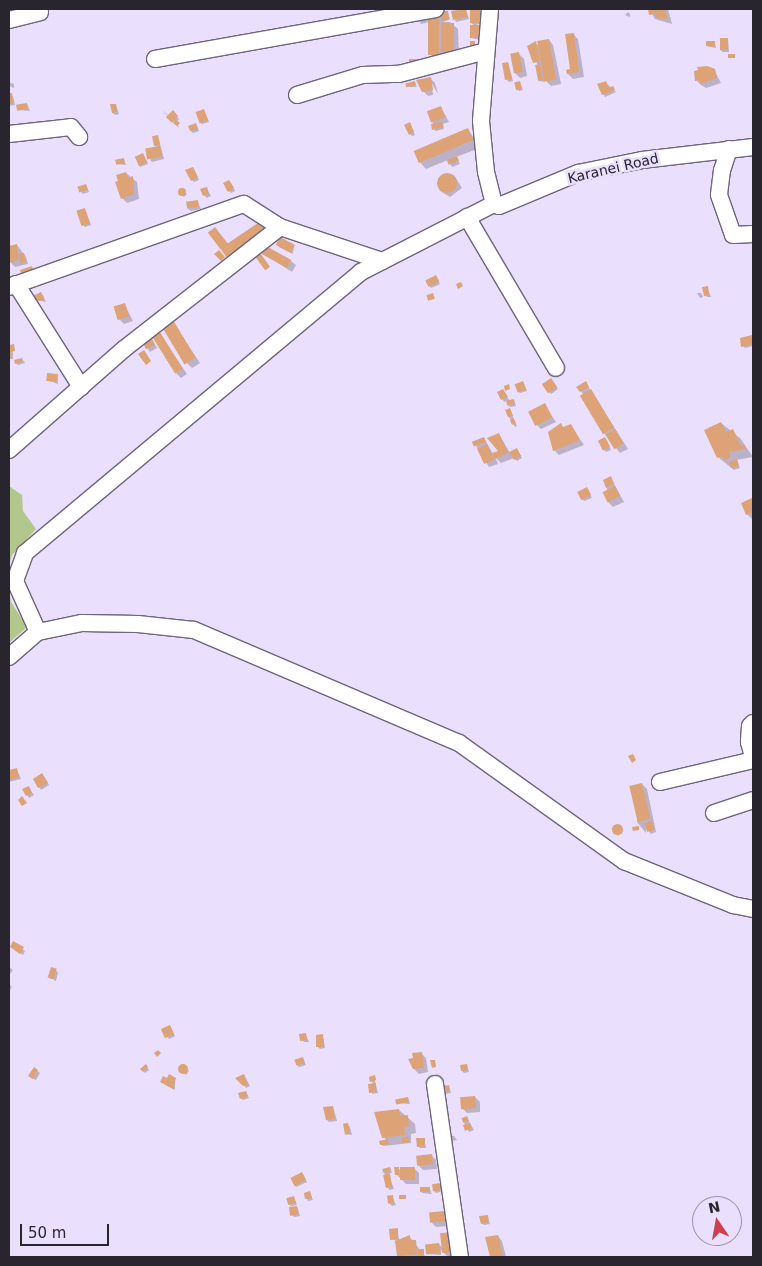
<!DOCTYPE html>
<style>
body{margin:0}
#map{position:relative;width:762px;height:1266px;overflow:hidden;background:#eadffc;font-family:"DejaVu Sans",sans-serif}
div>[style]{position:absolute}
.green>*{inset:0;background:#b2c78c}
.shadow>*{inset:0;background:#0003;transform-origin:0 0}
.building>*{inset:0;background:#dda275;transform-origin:0 0}
.round{border-radius:50%}
.roads{filter:drop-shadow(1px 0 #6e647d) drop-shadow(-1px 0 #6e647d) drop-shadow(0 1px #6e647d) drop-shadow(0 -1px #6e647d)}
.minor>*{height:16px;margin:-8px;padding:0 8px;transform-origin:8px;border-radius:8px;background:#fff}
span{translate:-50% -50%;white-space:nowrap;text-align:center;line-height:1.15;-webkit-text-stroke:5px #eadffc;paint-order:stroke}
.street-label{font-size:14px;color:#29252f}
.frame{position:absolute;inset:0;border:10px solid #29252f;pointer-events:none}
.north{position:absolute;left:692px;top:1196px;width:50px;height:50px;box-sizing:border-box;background:#eadffc;border:1px solid #9d95aa;border-radius:50%;rotate:348deg;font-size:14px;font-weight:700;line-height:20px;text-align:center;color:#29252f}
.north::after{content:'';display:block;margin:auto;width:18px;height:22px;background:#ce3e4d;clip-path:polygon(50% 0,100% 100%,50% 72%,0 100%)}
.scale{position:absolute;left:20px;top:1224px;width:89px;height:22px;box-sizing:border-box;border:2px solid #29252f;border-top:0;padding-left:6px;font-size:15px;line-height:18px;white-space:nowrap;color:#29252f;-webkit-text-stroke:4px #eadffc;paint-order:stroke}
</style>
<div id="map">
<div class="green">
<div style="clip-path:polygon(9px 486px,22px 495px,23px 511px,36px 529px,12px 555px,9px 566px)"></div>
<div style="clip-path:polygon(9px 591px,11px 602px,27px 627px,9px 643px)"></div>
</div>
<div class="shadow">
<div style="clip-path:polygon(465px 9px,469px 19px,456px 22px,452px 12px)"></div>
<div style="clip-path:polygon(471px 9px,481px 11px,482px 24px,477px 24px,481px 29px,481px 40px,471px 38px,475px 26px,471px 23px)"></div>
<div style="clip-path:polygon(649px 9px,668px 9px,672px 24px,655px 19px)"></div>
<div style="clip-path:polygon(448px 12px,450px 19px,443px 22px,450px 22px,458px 29px,459px 56px,448px 56px,444px 52px,444px 59px,435px 59px,430px 54px,429px 22px,421px 24px,418px 18px,426px 16px,429px 20px,438px 14px,442px 18px)"></div>
<div style="clip-path:polygon(628px 12px,630px 14px,630px 17px,625px 15px)"></div>
<div style="clip-path:polygon(573px 34px,578px 39px,584px 77px,573px 79px,568px 74px,571px 70px)"></div>
<div style="clip-path:polygon(728px 39px,729px 52px,723px 52px,720px 50px)"></div>
<div style="clip-path:polygon(549px 40px,553px 45px,561px 84px,551px 86px,544px 79px,545px 82px,539px 81px,538px 66px,529px 46px,535px 43px,540px 47px)"></div>
<div style="clip-path:polygon(715px 43px,716px 48px,707px 46px)"></div>
<div style="clip-path:polygon(519px 54px,524px 59px,527px 76px,520px 78px,515px 73px)"></div>
<div style="clip-path:polygon(508px 63px,513px 81px,509px 82px,507px 80px)"></div>
<div style="clip-path:polygon(699px 68px,713px 68px,721px 83px,706px 88px,701px 85px,696px 80px)"></div>
<div style="clip-path:polygon(430px 78px,435px 83px,438px 94px,431px 82px,433px 95px,428px 96px,423px 91px)"></div>
<div style="clip-path:polygon(9px 82px,14px 84px,14px 88px,9px 86px)"></div>
<div style="clip-path:polygon(414px 82px,417px 87px,407px 87px)"></div>
<div style="clip-path:polygon(605px 82px,616px 92px,605px 97px,599px 85px)"></div>
<div style="clip-path:polygon(520px 83px,523px 90px,519px 91px,517px 89px)"></div>
<div style="clip-path:polygon(9px 94px,13px 96px,15px 105px,9px 106px)"></div>
<div style="clip-path:polygon(27px 104px,30px 111px,18px 110px)"></div>
<div style="clip-path:polygon(116px 105px,119px 114px,115px 115px,113px 113px)"></div>
<div style="clip-path:polygon(441px 107px,449px 122px,443px 124px,444px 129px,435px 131px,432px 121px)"></div>
<div style="clip-path:polygon(162px 110px,169px 116px,175px 114px,179px 119px,177px 122px,179px 128px)"></div>
<div style="clip-path:polygon(204px 110px,209px 122px,202px 124px,199px 122px)"></div>
<div style="clip-path:polygon(196px 125px,199px 131px,193px 133px,191px 131px)"></div>
<div style="clip-path:polygon(411px 126px,415px 135px,412px 136px,410px 134px)"></div>
<div style="clip-path:polygon(468px 129px,480px 148px,456px 157px,460px 164px,452px 167px,448px 160px,426px 169px,419px 161px)"></div>
<div style="clip-path:polygon(158px 136px,164px 159px,152px 162px,150px 160px,158px 148px,155px 146px)"></div>
<div style="clip-path:polygon(143px 154px,148px 164px,140px 167px,138px 164px)"></div>
<div style="clip-path:polygon(124px 160px,126px 165px,117px 164px)"></div>
<div style="clip-path:polygon(194px 170px,199px 180px,194px 182px,192px 180px)"></div>
<div style="clip-path:polygon(126px 173px,137px 182px,139px 199px,127px 203px,122px 198px)"></div>
<div style="clip-path:polygon(454px 175px,462px 188px,450px 197px,440px 191px,437px 183px)"></div>
<div style="clip-path:polygon(231px 183px,235px 191px,231px 193px,229px 191px)"></div>
<div style="clip-path:polygon(86px 185px,89px 192px,83px 194px,81px 192px)"></div>
<div style="clip-path:polygon(206px 188px,211px 196px,207px 198px,204px 195px)"></div>
<div style="clip-path:polygon(182px 190px,187px 194px,184px 197px,180px 193px)"></div>
<div style="clip-path:polygon(197px 201px,201px 209px,191px 211px,188px 209px)"></div>
<div style="clip-path:polygon(85px 210px,91px 225px,85px 227px,83px 225px)"></div>
<div style="clip-path:polygon(261px 223px,271px 235px,225px 250px,215px 228px,230px 246px)"></div>
<div style="clip-path:polygon(17px 245px,26px 257px,28px 264px,15px 267px,10px 262px,9px 247px)"></div>
<div style="clip-path:polygon(294px 246px,293px 254px,279px 247px)"></div>
<div style="clip-path:polygon(264px 254px,291px 261px,296px 265px,292px 272px)"></div>
<div style="clip-path:polygon(436px 277px,440px 284px,431px 288px,426px 281px)"></div>
<div style="clip-path:polygon(707px 287px,711px 297px,707px 297px,705px 295px)"></div>
<div style="clip-path:polygon(41px 293px,43px 296px,46px 302px,36px 300px)"></div>
<div style="clip-path:polygon(697px 293px,701px 293px,703px 297px,700px 298px)"></div>
<div style="clip-path:polygon(125px 305px,133px 321px,124px 324px,119px 319px)"></div>
<div style="clip-path:polygon(172px 321px,200px 363px,192px 368px,187px 363px)"></div>
<div style="clip-path:polygon(157px 331px,187px 374px,181px 378px,176px 373px)"></div>
<div style="clip-path:polygon(752px 337px,753px 346px,745px 348px,743px 346px)"></div>
<div style="clip-path:polygon(152px 339px,157px 348px,150px 352px,142px 341px)"></div>
<div style="left:13px;top:345px;width:14px;height:4px;rotate:90deg"></div>
<div style="clip-path:polygon(22px 359px,25px 363px,18px 365px,16px 363px)"></div>
<div style="clip-path:polygon(57px 376px,58px 384px,47px 380px)"></div>
<div style="clip-path:polygon(523px 382px,527px 391px,520px 393px,518px 391px)"></div>
<div style="clip-path:polygon(553px 382px,558px 389px,551px 394px,543px 385px)"></div>
<div style="clip-path:polygon(586px 383px,628px 449px,620px 453px,604px 433px,581px 391px)"></div>
<div style="clip-path:polygon(503px 390px,509px 400px,504px 402px,499px 392px)"></div>
<div style="clip-path:polygon(514px 401px,516px 406px,510px 407px,508px 405px)"></div>
<div style="clip-path:polygon(544px 404px,556px 422px,541px 429px,536px 424px)"></div>
<div style="clip-path:polygon(510px 410px,517px 426px,515px 427px,509px 417px)"></div>
<div style="clip-path:polygon(721px 423px,740px 438px,753px 457px,736px 460px,740px 468px,734px 470px,718px 457px)"></div>
<div style="clip-path:polygon(561px 425px,564px 428px,570px 425px,584px 445px,559px 455px,554px 450px)"></div>
<div style="clip-path:polygon(499px 434px,510px 453px,517px 449px,522px 458px,517px 461px,514px 458px,501px 463px,495px 457px,498px 464px,489px 467px,476px 446px,484px 438px,493px 454px,500px 451px)"></div>
<div style="clip-path:polygon(607px 441px,611px 450px,606px 452px,604px 450px)"></div>
<div style="clip-path:polygon(611px 478px,624px 502px,613px 507px,608px 502px,607px 487px)"></div>
<div style="clip-path:polygon(587px 489px,592px 498px,584px 501px,582px 499px)"></div>
<div style="clip-path:polygon(752px 500px,753px 501px,752px 519px,747px 514px)"></div>
<div style="clip-path:polygon(17px 770px,21px 779px,9px 782px,9px 772px)"></div>
<div style="clip-path:polygon(44px 777px,49px 785px,41px 790px,34px 779px)"></div>
<div style="clip-path:polygon(642px 784px,647px 789px,656px 832px,651px 834px,646px 828px,646px 833px,637px 822px)"></div>
<div style="clip-path:polygon(28px 787px,34px 795px,29px 798px,24px 789px)"></div>
<div style="left:618px;top:825px;width:9px;height:6px;rotate:58deg"></div>
<div style="clip-path:polygon(14px 943px,25px 951px,23px 955px,13px 949px)"></div>
<div style="clip-path:polygon(9px 967px,13px 970px,10px 974px,9px 973px)"></div>
<div style="clip-path:polygon(56px 970px,58px 973px,56px 981px,49px 977px)"></div>
<div style="clip-path:polygon(9px 984px,12px 987px,9px 992px)"></div>
<div style="clip-path:polygon(170px 1026px,175px 1036px,169px 1039px,163px 1029px)"></div>
<div style="clip-path:polygon(306px 1035px,309px 1042px,304px 1042px,302px 1040px)"></div>
<div style="clip-path:polygon(323px 1036px,325px 1048px,320px 1049px,318px 1047px)"></div>
<div style="clip-path:polygon(421px 1053px,426px 1058px,428px 1072px,419px 1074px,414px 1069px)"></div>
<div style="clip-path:polygon(303px 1059px,306px 1065px,299px 1067px,297px 1065px)"></div>
<div style="clip-path:polygon(146px 1065px,149px 1070px,145px 1073px,142px 1069px)"></div>
<div style="clip-path:polygon(182px 1065px,189px 1071px,186px 1075px,179px 1070px)"></div>
<div style="clip-path:polygon(467px 1065px,469px 1072px,464px 1073px,462px 1071px)"></div>
<div style="clip-path:polygon(34px 1069px,40px 1073px,36px 1080px,32px 1078px)"></div>
<div style="clip-path:polygon(244px 1075px,250px 1086px,246px 1088px,237px 1078px)"></div>
<div style="clip-path:polygon(374px 1077px,378px 1093px,372px 1094px,374px 1084px,371px 1081px)"></div>
<div style="clip-path:polygon(175px 1079px,175px 1090px,161px 1082px,167px 1080px)"></div>
<div style="clip-path:polygon(449px 1086px,451px 1093px,445px 1094px,443px 1091px)"></div>
<div style="clip-path:polygon(245px 1092px,249px 1098px,243px 1100px,241px 1098px)"></div>
<div style="clip-path:polygon(475px 1097px,480px 1102px,480px 1112px,467px 1113px,463px 1109px)"></div>
<div style="clip-path:polygon(408px 1098px,410px 1104px,397px 1103px)"></div>
<div style="clip-path:polygon(333px 1107px,337px 1121px,329px 1122px,327px 1120px)"></div>
<div style="clip-path:polygon(399px 1110px,415px 1124px,416px 1133px,411px 1134px,411px 1143px,383px 1146px,381px 1144px,387px 1141px,384px 1137px)"></div>
<div style="clip-path:polygon(467px 1118px,474px 1130px,469px 1132px,464px 1123px)"></div>
<div style="clip-path:polygon(348px 1125px,350px 1127px,352px 1135px,346px 1134px)"></div>
<div style="clip-path:polygon(449px 1136px,454px 1136px,457px 1140px,451px 1141px)"></div>
<div style="clip-path:polygon(424px 1139px,426px 1148px,420px 1148px,418px 1146px)"></div>
<div style="clip-path:polygon(431px 1155px,436px 1160px,437px 1169px,423px 1170px,418px 1165px)"></div>
<div style="clip-path:polygon(390px 1168px,392px 1173px,388px 1173px,394px 1189px,389px 1190px,384px 1172px)"></div>
<div style="clip-path:polygon(398px 1168px,401px 1171px,414px 1168px,419px 1173px,419px 1184px,406px 1184px,396px 1174px)"></div>
<div style="clip-path:polygon(302px 1173px,307px 1182px,296px 1187px,294px 1185px)"></div>
<div style="clip-path:polygon(440px 1184px,443px 1191px,436px 1193px,434px 1191px)"></div>
<div style="clip-path:polygon(429px 1188px,432px 1194px,421px 1193px)"></div>
<div style="clip-path:polygon(310px 1193px,313px 1200px,308px 1201px,305px 1194px)"></div>
<div style="clip-path:polygon(392px 1196px,396px 1205px,392px 1206px,390px 1204px)"></div>
<div style="clip-path:polygon(294px 1198px,297px 1205px,291px 1206px,289px 1204px)"></div>
<div style="clip-path:polygon(297px 1207px,300px 1216px,294px 1217px,292px 1215px)"></div>
<div style="clip-path:polygon(443px 1212px,448px 1217px,449px 1226px,436px 1227px,431px 1222px)"></div>
<div style="clip-path:polygon(487px 1216px,490px 1224px,484px 1225px,482px 1223px)"></div>
<div style="clip-path:polygon(397px 1230px,400px 1242px,409px 1236px,425px 1256px,399px 1257px,397px 1241px,391px 1239px)"></div>
<div style="clip-path:polygon(442px 1234px,457px 1256px,448px 1257px,441px 1250px,441px 1255px,427px 1254px,439px 1244px,443px 1249px)"></div>
<div style="clip-path:polygon(498px 1236px,502px 1241px,506px 1257px,491px 1257px,487px 1238px)"></div>
</div>
<div class="building">
<div style="clip-path:polygon(466px 9px,468px 17px,453px 20px,451px 11px)"></div>
<div style="left:470px;top:9px;width:10px;height:14px"></div>
<div style="clip-path:polygon(648px 9px,665px 9px,668px 19px,656px 18px,655px 14px,649px 15px)"></div>
<div style="clip-path:polygon(441px 11px,448px 11px,449px 20px,441px 21px)"></div>
<div style="left:428px;top:13px;width:11px;height:42px"></div>
<div style="left:441px;top:23px;width:13px;height:29px"></div>
<div style="left:470px;top:25px;width:9px;height:13px"></div>
<div style="clip-path:polygon(574px 33px,579px 72px,567px 74px,566px 70px,570px 69px,565px 34px)"></div>
<div style="left:720px;top:38px;width:8px;height:12px"></div>
<div style="left:549px;top:39px;width:41px;height:12px;rotate:80deg"></div>
<div style="left:470px;top:41px;width:5px;height:6px"></div>
<div style="clip-path:polygon(536px 41px,540px 61px,533px 63px,527px 46px)"></div>
<div style="clip-path:polygon(706px 41px,715px 41px,715px 47px,706px 46px)"></div>
<div style="left:519px;top:52px;width:20px;height:9px;rotate:79deg"></div>
<div style="left:728px;top:54px;width:7px;height:4px"></div>
<div style="clip-path:polygon(409px 59px,420px 59px,420px 65px,409px 66px)"></div>
<div style="clip-path:polygon(508px 62px,512px 79px,505px 80px,502px 63px)"></div>
<div style="left:540px;top:64px;width:16px;height:5px;rotate:79deg"></div>
<div style="clip-path:polygon(707px 66px,715px 69px,717px 78px,700px 84px,700px 80px,695px 81px,694px 71px,698px 70px,697px 67px)"></div>
<div style="clip-path:polygon(431px 77px,433px 90px,422px 92px,416px 80px)"></div>
<div style="left:415px;top:81px;width:4px;height:10px;rotate:76deg"></div>
<div style="left:520px;top:81px;width:8px;height:6px;rotate:76deg"></div>
<div style="clip-path:polygon(606px 81px,609px 88px,613px 86px,615px 90px,602px 95px,597px 84px)"></div>
<div style="clip-path:polygon(9px 93px,12px 93px,13px 104px,9px 104px)"></div>
<div style="left:27px;top:103px;width:6px;height:11px;rotate:81deg"></div>
<div style="clip-path:polygon(110px 104px,116px 104px,117px 112px,112px 113px)"></div>
<div style="left:441px;top:106px;width:12px;height:15px;rotate:70deg"></div>
<div style="left:204px;top:109px;width:12px;height:9px;rotate:70deg"></div>
<div style="clip-path:polygon(173px 110px,178px 116px,172px 123px,166px 117px)"></div>
<div style="clip-path:polygon(176px 120px,180px 123px,177px 126px,173px 123px)"></div>
<div style="clip-path:polygon(410px 122px,414px 132px,409px 135px,404px 125px)"></div>
<div style="clip-path:polygon(442px 122px,443px 127px,432px 130px,431px 124px)"></div>
<div style="clip-path:polygon(196px 123px,198px 129px,190px 131px,188px 126px)"></div>
<div style="left:468px;top:128px;width:13px;height:59px;rotate:67deg"></div>
<div style="left:158px;top:135px;width:10px;height:6px;rotate:79deg"></div>
<div style="left:160px;top:146px;width:11px;height:15px;rotate:80deg"></div>
<div style="left:143px;top:153px;width:10px;height:9px;rotate:66deg"></div>
<div style="left:457px;top:156px;width:5px;height:11px;rotate:68deg"></div>
<div style="left:124px;top:158px;width:5px;height:9px;rotate:79deg"></div>
<div style="clip-path:polygon(193px 167px,198px 177px,191px 181px,185px 170px)"></div>
<div style="clip-path:polygon(126px 172px,128px 178px,133px 176px,134px 194px,121px 199px,115px 182px,118px 181px,116px 175px)"></div>
<div class="round" style="left:437px;top:173px;width:20px;height:20px"></div>
<div style="clip-path:polygon(229px 180px,234px 188px,228px 192px,223px 183px)"></div>
<div style="left:86px;top:184px;width:6px;height:9px;rotate:72deg"></div>
<div style="clip-path:polygon(207px 187px,209px 194px,203px 196px,200px 189px)"></div>
<div class="round" style="left:178px;top:188px;width:8px;height:8px"></div>
<div style="left:198px;top:200px;width:7px;height:12px;rotate:82deg"></div>
<div style="left:85px;top:208px;width:16px;height:9px;rotate:72deg"></div>
<div style="left:261px;top:221px;width:11px;height:49px;rotate:56deg"></div>
<div style="left:215px;top:227px;width:21px;height:9px;rotate:53deg"></div>
<div style="left:280px;top:237px;width:17px;height:9px;rotate:28deg"></div>
<div style="clip-path:polygon(17px 244px,18px 260px,9px 263px,9px 246px)"></div>
<div style="left:266px;top:246px;width:29px;height:9px;rotate:29deg"></div>
<div style="clip-path:polygon(219px 250px,225px 257px,221px 261px,214px 254px)"></div>
<div style="left:24px;top:253px;width:9px;height:6px;rotate:77deg"></div>
<div style="left:260px;top:253px;width:17px;height:6px;rotate:54deg"></div>
<div style="clip-path:polygon(32px 266px,34px 272px,22px 277px,20px 270px)"></div>
<div style="left:436px;top:275px;width:7px;height:12px;rotate:63deg"></div>
<div style="clip-path:polygon(461px 282px,463px 286px,458px 289px,456px 284px)"></div>
<div style="clip-path:polygon(708px 286px,709px 295px,704px 296px,702px 287px)"></div>
<div style="clip-path:polygon(41px 292px,45px 300px,35px 301px,33px 296px)"></div>
<div style="left:433px;top:293px;width:6px;height:7px;rotate:72deg"></div>
<div style="left:125px;top:303px;width:14px;height:12px;rotate:73deg"></div>
<div style="left:173px;top:320px;width:44px;height:13px;rotate:59deg"></div>
<div style="left:158px;top:329px;width:47px;height:9px;rotate:58deg"></div>
<div style="left:150px;top:335px;width:11px;height:10px;rotate:63deg"></div>
<div style="clip-path:polygon(752px 335px,753px 344px,741px 347px,740px 338px)"></div>
<div style="clip-path:polygon(14px 344px,15px 351px,10px 352px,12px 357px,9px 358px,9px 345px)"></div>
<div style="clip-path:polygon(144px 350px,151px 361px,146px 365px,138px 354px)"></div>
<div style="clip-path:polygon(22px 358px,23px 361px,15px 364px,14px 360px)"></div>
<div style="left:47px;top:373px;width:11px;height:8px;rotate:5deg"></div>
<div style="left:551px;top:378px;width:11px;height:11px;rotate:56deg"></div>
<div style="left:523px;top:381px;width:9px;height:9px;rotate:69deg"></div>
<div style="clip-path:polygon(586px 381px,589px 387px,580px 392px,576px 387px)"></div>
<div style="clip-path:polygon(509px 384px,510px 389px,505px 391px,504px 386px)"></div>
<div style="clip-path:polygon(503px 389px,508px 397px,501px 400px,497px 392px)"></div>
<div style="left:591px;top:389px;width:45px;height:13px;rotate:59deg"></div>
<div style="left:514px;top:399px;width:5px;height:8px;rotate:79deg"></div>
<div style="left:545px;top:403px;width:16px;height:19px;rotate:63deg"></div>
<div style="clip-path:polygon(510px 408px,513px 416px,508px 417px,505px 410px)"></div>
<div style="clip-path:polygon(513px 418px,516px 423px,512px 425px,510px 420px)"></div>
<div style="clip-path:polygon(721px 422px,726px 432px,733px 429px,741px 446px,744px 444px,746px 449px,729px 452px,731px 457px,724px 461px,722px 456px,717px 458px,704px 430px)"></div>
<div style="clip-path:polygon(561px 423px,563px 427px,571px 424px,580px 440px,553px 451px,548px 432px)"></div>
<div style="left:615px;top:429px;width:17px;height:11px;rotate:59deg"></div>
<div style="clip-path:polygon(499px 433px,508px 453px,495px 459px,492px 453px,498px 451px,487px 438px)"></div>
<div style="left:484px;top:437px;width:5px;height:13px;rotate:68deg"></div>
<div style="left:605px;top:437px;width:11px;height:8px;rotate:63deg"></div>
<div style="left:487px;top:444px;width:17px;height:11px;rotate:65deg"></div>
<div style="clip-path:polygon(517px 448px,521px 456px,514px 460px,509px 452px)"></div>
<div style="clip-path:polygon(737px 459px,739px 466px,731px 468px,729px 462px)"></div>
<div style="clip-path:polygon(611px 476px,614px 484px,606px 488px,603px 480px)"></div>
<div style="left:615px;top:486px;width:11px;height:14px;rotate:63deg"></div>
<div style="left:587px;top:487px;width:9px;height:11px;rotate:63deg"></div>
<div style="clip-path:polygon(752px 498px,753px 512px,746px 515px,741px 503px)"></div>
<div style="clip-path:polygon(633px 754px,636px 760px,632px 763px,628px 756px)"></div>
<div style="clip-path:polygon(17px 768px,19px 777px,9px 780px,9px 770px)"></div>
<div style="clip-path:polygon(42px 773px,48px 783px,38px 788px,33px 779px)"></div>
<div style="left:642px;top:783px;width:37px;height:13px;rotate:77deg"></div>
<div style="clip-path:polygon(29px 786px,32px 793px,26px 796px,22px 789px)"></div>
<div style="clip-path:polygon(22px 796px,27px 803px,22px 806px,18px 800px)"></div>
<div style="left:652px;top:821px;width:9px;height:8px;rotate:72deg"></div>
<div class="round" style="left:611.5px;top:823.5px;width:11px;height:11px"></div>
<div style="clip-path:polygon(639px 826px,639px 830px,633px 831px,632px 827px)"></div>
<div style="clip-path:polygon(13px 941px,24px 947px,20px 954px,10px 947px)"></div>
<div style="left:51px;top:967px;width:6px;height:11px;rotate:18deg"></div>
<div style="left:170px;top:1025px;width:10px;height:10px;rotate:66deg"></div>
<div style="left:306px;top:1033px;width:7px;height:7px;rotate:82deg"></div>
<div style="clip-path:polygon(323px 1034px,324px 1047px,316px 1047px,316px 1035px)"></div>
<div style="clip-path:polygon(158px 1050px,161px 1053px,157px 1057px,154px 1053px)"></div>
<div style="clip-path:polygon(422px 1052px,424px 1068px,413px 1069px,408px 1059px,413px 1058px,412px 1053px)"></div>
<div style="left:303px;top:1057px;width:6px;height:9px;rotate:72deg"></div>
<div style="clip-path:polygon(430px 1060px,435px 1060px,436px 1067px,432px 1068px)"></div>
<div class="round" style="left:178px;top:1064px;width:10px;height:10px"></div>
<div style="clip-path:polygon(146px 1064px,148px 1067px,143px 1072px,140px 1069px)"></div>
<div style="left:467px;top:1064px;width:6px;height:7px;rotate:81deg"></div>
<div style="clip-path:polygon(34px 1067px,38px 1070px,33px 1079px,28px 1076px)"></div>
<div style="clip-path:polygon(169px 1074px,176px 1078px,173px 1089px,160px 1082px,163px 1076px,167px 1078px)"></div>
<div style="clip-path:polygon(244px 1074px,248px 1084px,243px 1086px,235px 1078px)"></div>
<div style="clip-path:polygon(375px 1075px,376px 1080px,370px 1082px,369px 1077px)"></div>
<div style="clip-path:polygon(376px 1083px,376px 1092px,369px 1093px,368px 1084px)"></div>
<div style="left:449px;top:1085px;width:6px;height:8px;rotate:81deg"></div>
<div style="clip-path:polygon(246px 1091px,248px 1096px,240px 1099px,238px 1093px)"></div>
<div style="left:475px;top:1096px;width:12px;height:15px;rotate:85deg"></div>
<div style="left:408px;top:1097px;width:5px;height:13px;rotate:79deg"></div>
<div style="clip-path:polygon(333px 1106px,335px 1119px,326px 1120px,323px 1107px)"></div>
<div style="clip-path:polygon(399px 1109px,400px 1116px,408px 1115px,409px 1126px,404px 1127px,405px 1135px,382px 1138px,374px 1112px)"></div>
<div style="left:467px;top:1116px;width:5px;height:6px;rotate:68deg"></div>
<div style="left:348px;top:1123px;width:11px;height:5px;rotate:80deg"></div>
<div style="clip-path:polygon(470px 1123px,472px 1128px,465px 1131px,463px 1125px)"></div>
<div style="clip-path:polygon(409px 1137px,409px 1142px,402px 1143px,402px 1138px)"></div>
<div style="clip-path:polygon(416px 1138px,425px 1138px,425px 1146px,417px 1147px)"></div>
<div style="clip-path:polygon(388px 1139px,389px 1144px,380px 1145px,379px 1141px)"></div>
<div style="left:432px;top:1154px;width:10px;height:16px;rotate:84deg"></div>
<div style="left:390px;top:1167px;width:4px;height:8px;rotate:76deg"></div>
<div style="clip-path:polygon(394px 1167px,399px 1167px,399px 1175px,395px 1175px)"></div>
<div style="left:400px;top:1167px;width:15px;height:13px"></div>
<div style="left:302px;top:1172px;width:9px;height:13px;rotate:63deg"></div>
<div style="clip-path:polygon(390px 1173px,392px 1187px,386px 1188px,383px 1175px)"></div>
<div style="left:441px;top:1183px;width:7px;height:9px;rotate:82deg"></div>
<div style="left:430px;top:1187px;width:5px;height:10px;rotate:90deg"></div>
<div style="clip-path:polygon(310px 1191px,312px 1198px,305px 1199px,304px 1193px)"></div>
<div style="left:393px;top:1195px;width:8px;height:6px;rotate:83deg"></div>
<div style="left:399px;top:1195px;width:7px;height:4px"></div>
<div style="left:294px;top:1196px;width:7px;height:8px;rotate:74deg"></div>
<div style="clip-path:polygon(297px 1206px,299px 1214px,290px 1216px,289px 1207px)"></div>
<div style="left:444px;top:1211px;width:10px;height:15px;rotate:84deg"></div>
<div style="clip-path:polygon(488px 1215px,489px 1222px,481px 1224px,479px 1216px)"></div>
<div style="clip-path:polygon(398px 1228px,398px 1239px,390px 1240px,389px 1229px)"></div>
<div style="left:451px;top:1232px;width:20px;height:11px;rotate:84deg"></div>
<div style="clip-path:polygon(410px 1235px,410px 1240px,416px 1240px,417px 1254px,397px 1256px,395px 1241px)"></div>
<div style="clip-path:polygon(498px 1235px,503px 1257px,490px 1257px,485px 1237px)"></div>
<div style="left:439px;top:1243px;width:10px;height:14px;rotate:84deg"></div>
<div style="left:418px;top:1249px;width:6px;height:6px"></div>
</div>
<div class="roads">
<div class="minor">
<div style="left:490px;top:9px;width:112px;rotate:94.6deg"></div>
<div style="left:481px;top:121px;width:51px;rotate:84.4deg"></div>
<div style="left:486px;top:172px;width:33px;rotate:76deg"></div>
<div style="left:494px;top:204px;width:5px;rotate:22deg"></div>
<div style="left:499px;top:206px;width:86px;rotate:-22.7deg"></div>
<div style="left:578px;top:173px;width:65px;rotate:-11.5deg"></div>
<div style="left:642px;top:160px;width:112px;rotate:-6.7deg"></div>
<div style="left:9px;top:20px;width:32px;rotate:-14deg"></div>
<div style="left:155px;top:59px;width:285px;rotate:-10.1deg"></div>
<div style="left:297px;top:95px;width:69px;rotate:-16.9deg"></div>
<div style="left:363px;top:75px;width:36px;rotate:-2deg"></div>
<div style="left:399px;top:74px;width:90px;rotate:-14.8deg"></div>
<div style="left:9px;top:134px;width:62px;rotate:-6.4deg"></div>
<div style="left:71px;top:127px;width:13px;rotate:51deg"></div>
<div style="left:729px;top:149px;width:22px;rotate:108deg"></div>
<div style="left:722px;top:170px;width:25px;rotate:97deg"></div>
<div style="left:719px;top:195px;width:42px;rotate:70.7deg"></div>
<div style="left:733px;top:235px;width:20px;rotate:-3deg"></div>
<div style="left:467px;top:217px;width:175px;rotate:59.5deg"></div>
<div style="left:16px;top:284px;width:122px;rotate:57.7deg"></div>
<div style="left:9px;top:287px;width:249px;rotate:-19.5deg"></div>
<div style="left:244px;top:204px;width:43px;rotate:32.6deg"></div>
<div style="left:280px;top:227px;width:108px;rotate:18.4deg"></div>
<div style="left:9px;top:450px;width:153px;rotate:-41.3deg"></div>
<div style="left:124px;top:349px;width:198px;rotate:-38deg"></div>
<div style="left:38px;top:632px;width:56px;rotate:-114.3deg"></div>
<div style="left:15px;top:581px;width:30px;rotate:-70deg"></div>
<div style="left:25px;top:553px;width:438px;rotate:-39.9deg"></div>
<div style="left:361px;top:272px;width:149px;rotate:-27.1deg"></div>
<div style="left:9px;top:657px;width:38px;rotate:-41deg"></div>
<div style="left:38px;top:632px;width:45px;rotate:-11.6deg"></div>
<div style="left:82px;top:623px;width:56px;rotate:1deg"></div>
<div style="left:138px;top:624px;width:56px;rotate:6.1deg"></div>
<div style="left:194px;top:630px;width:288px;rotate:23.1deg"></div>
<div style="left:459px;top:743px;width:203px;rotate:35.6deg"></div>
<div style="left:624px;top:861px;width:118px;rotate:22deg"></div>
<div style="left:733px;top:905px;width:20px;rotate:11deg"></div>
<div style="left:753px;top:723px;width:4px;rotate:135deg"></div>
<div style="left:750px;top:726px;width:16px;rotate:94deg"></div>
<div style="left:749px;top:742px;width:16px;rotate:75deg"></div>
<div style="left:660px;top:782px;width:96px;rotate:-13.3deg"></div>
<div style="left:714px;top:813px;width:41px;rotate:-18.4deg"></div>
<div style="left:435px;top:1084px;width:175px;rotate:81.8deg"></div>
</div>
</div>
<div class="street-label">
<span style="left:613px;top:168px;rotate:-13deg">Karanei Road</span>
</div>
<div class="frame"></div>
<div class="north">N</div>
<div class="scale">50 m</div>
</div>
